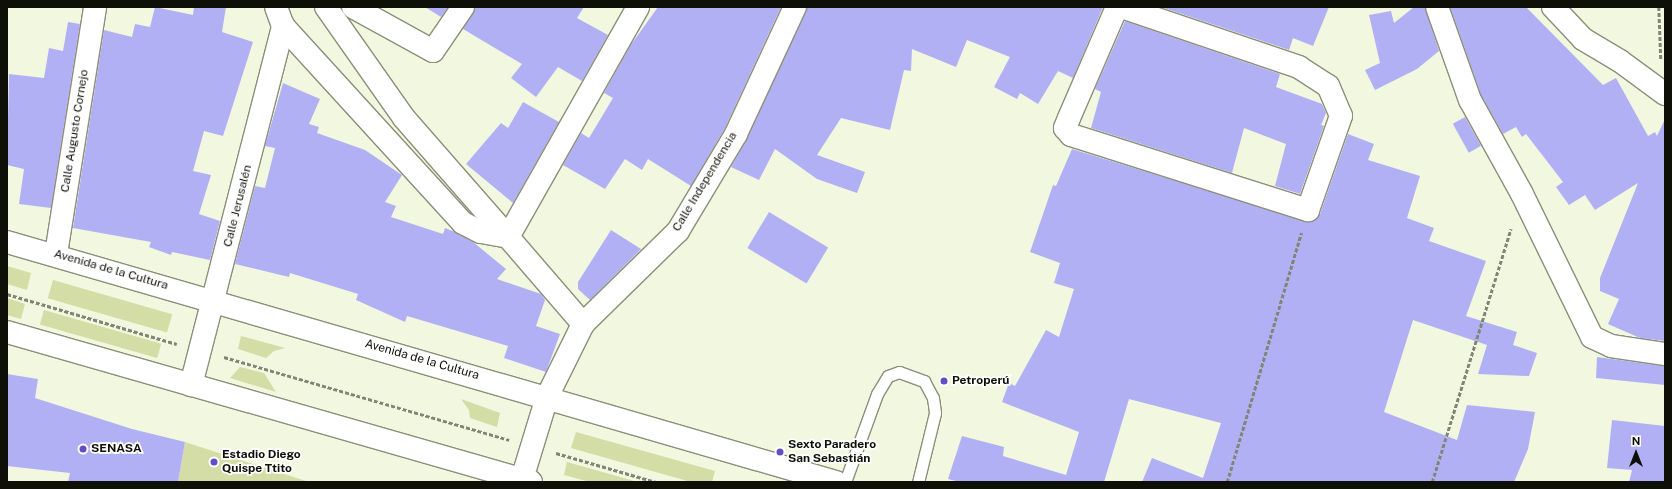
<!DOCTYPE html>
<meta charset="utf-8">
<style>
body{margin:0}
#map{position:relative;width:1672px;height:489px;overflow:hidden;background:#f2f7df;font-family:"Public Sans",sans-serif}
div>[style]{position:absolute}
.green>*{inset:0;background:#d3dda5;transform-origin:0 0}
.building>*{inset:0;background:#b2b0f4;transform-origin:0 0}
.path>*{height:2.5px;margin-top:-1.25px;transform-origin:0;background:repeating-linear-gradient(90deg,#818575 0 4px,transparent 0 6px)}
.roads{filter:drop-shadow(1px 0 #8b8f7a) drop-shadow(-1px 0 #8b8f7a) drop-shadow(0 1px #8b8f7a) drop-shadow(0 -1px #8b8f7a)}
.service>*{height:11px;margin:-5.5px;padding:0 5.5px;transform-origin:5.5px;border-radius:5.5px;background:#fff}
.minor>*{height:22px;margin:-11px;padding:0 11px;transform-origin:11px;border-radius:11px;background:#fff}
.trunk>*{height:22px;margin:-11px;padding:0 11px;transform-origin:11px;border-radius:11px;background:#fff}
.dots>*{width:11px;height:11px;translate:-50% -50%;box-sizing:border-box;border:2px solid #fff;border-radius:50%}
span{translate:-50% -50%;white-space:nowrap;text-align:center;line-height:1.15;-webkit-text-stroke:3.5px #fff;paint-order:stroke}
.street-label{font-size:12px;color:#0e1008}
.poi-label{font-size:12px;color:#0e1008;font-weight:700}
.left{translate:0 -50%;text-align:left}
.frame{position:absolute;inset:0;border:8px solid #0e1008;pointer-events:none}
.north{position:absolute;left:1616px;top:433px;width:40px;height:40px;-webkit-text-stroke:3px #fff;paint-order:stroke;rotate:0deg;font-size:11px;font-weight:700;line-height:16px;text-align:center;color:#0e1008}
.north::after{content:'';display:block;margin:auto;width:14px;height:18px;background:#0e1008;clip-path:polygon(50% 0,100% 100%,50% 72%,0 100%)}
</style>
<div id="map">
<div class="green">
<div style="clip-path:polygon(7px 266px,31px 273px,27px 290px,7px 284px)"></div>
<div style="left:53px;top:280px;width:124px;height:19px;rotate:16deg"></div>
<div style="clip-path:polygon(7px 298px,25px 304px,21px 319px,7px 315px)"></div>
<div style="left:44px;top:310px;width:122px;height:15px;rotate:16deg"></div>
<div style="clip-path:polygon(241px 336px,285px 348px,274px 351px,266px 358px,238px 349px)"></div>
<div style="clip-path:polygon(240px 367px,264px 373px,276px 392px,230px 378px)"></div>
<div style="clip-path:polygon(461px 399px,500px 413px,497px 427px,470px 418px,469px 410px)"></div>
<div style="clip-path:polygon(576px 432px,715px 471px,712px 482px,691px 482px,571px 448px)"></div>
<div style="clip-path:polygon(185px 442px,309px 482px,178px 482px)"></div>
<div style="clip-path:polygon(567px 462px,638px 482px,590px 482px,564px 475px)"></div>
</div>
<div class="building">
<div style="clip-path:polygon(155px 7px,193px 15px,194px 7px,226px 7px,222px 32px,253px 42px,223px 136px,204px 131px,193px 171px,211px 175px,199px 214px,220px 221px,210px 260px,172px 252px,171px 255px,149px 247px,151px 242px,73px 228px,104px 30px,132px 37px,135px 24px,150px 27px)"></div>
<div style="clip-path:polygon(425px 7px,448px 7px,441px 17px)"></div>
<div style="clip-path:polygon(475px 7px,584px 7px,577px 18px,608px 35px,582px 81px,558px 67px,536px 97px,511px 78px,522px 64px,463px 29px)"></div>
<div style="clip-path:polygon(658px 7px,781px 7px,725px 128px,691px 186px,648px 159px,642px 170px,625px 159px,605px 189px,563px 165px,581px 133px,589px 138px,613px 98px,604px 93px,630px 46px)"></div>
<div style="clip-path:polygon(807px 7px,1103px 7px,1073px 78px,1058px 71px,1038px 104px,1020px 93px,1017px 99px,994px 87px,1010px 57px,967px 40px,956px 67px,912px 49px,911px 71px,904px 70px,890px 130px,841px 118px,817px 155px,865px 172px,857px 193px,817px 179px,775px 149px,759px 180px,731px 167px,747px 139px)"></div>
<div style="clip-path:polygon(1161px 7px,1329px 7px,1313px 46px,1293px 38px,1289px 50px)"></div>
<div style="clip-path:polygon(1414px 7px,1425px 7px,1439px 51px,1417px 69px,1375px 90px,1365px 70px,1380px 63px,1369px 15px,1391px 11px,1394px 23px)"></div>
<div style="clip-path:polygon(1450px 7px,1526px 7px,1603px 85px,1616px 78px,1648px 136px,1655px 132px,1657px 136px,1665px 119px,1665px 341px,1640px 338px,1608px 324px,1619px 299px,1600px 291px,1600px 278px,1638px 183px,1595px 210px,1585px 195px,1569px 205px,1556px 187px,1563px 182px,1526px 134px,1522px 137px,1516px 127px,1503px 134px,1481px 95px)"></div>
<div style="clip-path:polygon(1125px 21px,1280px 74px,1276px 87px,1322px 104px,1326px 113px,1321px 125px,1324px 126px,1300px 194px,1275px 186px,1286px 144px,1244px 128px,1232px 173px,1091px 128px,1101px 92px,1095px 89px)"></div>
<div style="clip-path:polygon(68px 22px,80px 24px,51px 208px,19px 204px,24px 169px,7px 165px,9px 74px,44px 78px,49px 48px,63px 51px)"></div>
<div style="clip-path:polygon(283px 83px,320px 99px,309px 124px,319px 127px,317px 133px,365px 150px,402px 175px,385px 202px,396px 206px,391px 217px,443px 234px,445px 228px,455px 232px,473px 242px,506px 269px,497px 279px,541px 294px,545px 300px,536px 326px,560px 334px,546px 372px,504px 358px,508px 346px,407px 316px,405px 322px,356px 300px,358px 294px,290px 273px,289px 277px,235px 264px,255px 186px,265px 188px,275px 148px,265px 146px)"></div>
<div style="clip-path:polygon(523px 102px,559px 122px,513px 203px,466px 164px,501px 123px,508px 128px)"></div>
<div style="left:1465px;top:117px;width:33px;height:14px;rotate:61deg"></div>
<div style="clip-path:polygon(1348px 134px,1374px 144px,1368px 160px,1420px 176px,1407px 218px,1434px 228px,1429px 241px,1486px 261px,1466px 316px,1517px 332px,1513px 345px,1537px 353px,1529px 376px,1478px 374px,1487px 345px,1413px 320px,1384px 412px,1457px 440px,1467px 405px,1535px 412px,1528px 449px,1514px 482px,1142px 482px,1152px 458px,1203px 478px,1221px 423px,1129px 399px,1104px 482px,960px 482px,948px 479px,962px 436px,1004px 447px,1003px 456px,1066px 475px,1079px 432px,1002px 402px,1009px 383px,1015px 386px,1046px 330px,1059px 337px,1074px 289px,1054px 283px,1060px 263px,1030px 252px,1053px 185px,1056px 186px,1072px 149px,1310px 222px,1320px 214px)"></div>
<div style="left:769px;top:212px;width:69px;height:42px;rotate:31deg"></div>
<div style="clip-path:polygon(611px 230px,641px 249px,590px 300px,578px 289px,578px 282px)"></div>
<div style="clip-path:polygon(1597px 357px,1665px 366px,1665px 385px,1596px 378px)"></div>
<div style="clip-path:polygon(7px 374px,38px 379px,35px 398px,132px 429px,185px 442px,178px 482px,68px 482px,70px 473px,7px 466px)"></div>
<div style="clip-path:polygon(1612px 420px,1665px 426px,1665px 482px,1629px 482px,1632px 470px,1607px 468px)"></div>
</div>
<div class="path">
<div style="left:1659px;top:7px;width:52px;rotate:87.8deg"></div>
<div style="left:7px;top:294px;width:177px;rotate:16.4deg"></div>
<div style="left:224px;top:357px;width:297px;rotate:16.2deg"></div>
<div style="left:556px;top:453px;width:104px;rotate:16.2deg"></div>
<div style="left:1227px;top:482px;width:260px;rotate:-73.4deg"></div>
<div style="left:1432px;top:482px;width:265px;rotate:-72.7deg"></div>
</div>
<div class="roads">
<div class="service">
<div style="left:845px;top:482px;width:94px;rotate:-70deg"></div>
<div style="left:877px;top:394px;width:21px;rotate:-59deg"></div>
<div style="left:888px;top:376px;width:12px;rotate:-20deg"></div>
<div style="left:899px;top:372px;width:27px;rotate:20deg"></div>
<div style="left:924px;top:381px;width:19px;rotate:62deg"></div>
<div style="left:933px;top:398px;width:15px;rotate:82deg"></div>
<div style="left:935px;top:413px;width:71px;rotate:103.8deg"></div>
</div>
<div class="minor">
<div style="left:276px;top:7px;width:20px;rotate:70deg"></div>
<div style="left:283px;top:26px;width:267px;rotate:47.6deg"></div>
<div style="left:463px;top:223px;width:20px;rotate:27deg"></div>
<div style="left:481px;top:232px;width:27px;rotate:10deg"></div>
<div style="left:508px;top:237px;width:115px;rotate:49.2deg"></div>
<div style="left:326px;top:7px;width:136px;rotate:54.9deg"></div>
<div style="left:404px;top:118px;width:158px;rotate:48.8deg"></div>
<div style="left:508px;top:237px;width:264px;rotate:-60.5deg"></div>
<div style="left:353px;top:7px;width:91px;rotate:28.8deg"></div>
<div style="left:433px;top:51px;width:53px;rotate:-55.7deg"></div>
<div style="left:1117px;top:7px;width:121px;rotate:113.4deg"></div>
<div style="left:1069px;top:118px;width:11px;rotate:112deg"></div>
<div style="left:1065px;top:128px;width:9px;rotate:49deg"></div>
<div style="left:1071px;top:135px;width:249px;rotate:17.6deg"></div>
<div style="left:1308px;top:210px;width:100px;rotate:-70.7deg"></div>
<div style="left:1341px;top:116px;width:33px;rotate:-113deg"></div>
<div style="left:1328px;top:86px;width:35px;rotate:-147deg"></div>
<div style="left:1299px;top:67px;width:187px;rotate:-161.3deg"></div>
<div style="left:1437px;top:7px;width:99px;rotate:70.5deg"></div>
<div style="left:1470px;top:100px;width:107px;rotate:61deg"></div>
<div style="left:1522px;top:194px;width:159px;rotate:63.9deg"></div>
<div style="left:1592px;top:337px;width:21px;rotate:25deg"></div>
<div style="left:1611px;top:346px;width:55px;rotate:8.4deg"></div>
<div style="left:1553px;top:7px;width:44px;rotate:46.8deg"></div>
<div style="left:1583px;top:39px;width:43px;rotate:30.7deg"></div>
<div style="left:1620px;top:61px;width:56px;rotate:36.3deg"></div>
<div style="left:56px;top:254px;width:250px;rotate:-81deg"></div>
<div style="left:191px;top:385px;width:371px;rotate:-75.6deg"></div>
<div style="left:522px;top:479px;width:86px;rotate:-73deg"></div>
<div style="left:547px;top:397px;width:81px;rotate:-63.7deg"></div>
<div style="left:583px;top:324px;width:133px;rotate:-44.4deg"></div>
<div style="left:678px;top:231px;width:113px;rotate:-59.1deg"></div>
<div style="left:736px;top:134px;width:140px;rotate:-65.1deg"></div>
</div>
<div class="trunk">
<div style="left:7px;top:242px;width:863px;rotate:16.15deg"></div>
<div style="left:7px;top:332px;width:545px;rotate:15.97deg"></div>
</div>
</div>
<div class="dots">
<div style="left:944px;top:381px;background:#624fc8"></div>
<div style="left:83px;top:449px;background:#624fc8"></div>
<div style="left:780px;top:452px;background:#624fc8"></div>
<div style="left:214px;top:462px;background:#624fc8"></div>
</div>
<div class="street-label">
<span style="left:75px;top:131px;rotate:-81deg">Calle Augusto Cornejo</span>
<span style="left:705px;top:182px;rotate:-59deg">Calle Independencia</span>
<span style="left:238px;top:206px;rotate:-76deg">Calle Jerusalén</span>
<span style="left:111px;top:270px;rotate:16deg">Avenida de la Cultura</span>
<span style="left:422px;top:360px;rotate:16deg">Avenida de la Cultura</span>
</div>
<div class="poi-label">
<span class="left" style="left:952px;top:381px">Petroperú</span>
<span class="left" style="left:788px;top:452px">Sexto Paradero<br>San Sebastián</span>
<span class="left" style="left:91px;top:449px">SENASA</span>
<span class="left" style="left:222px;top:462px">Estadio Diego<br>Quispe Ttito</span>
</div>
<div class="frame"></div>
<div class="north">N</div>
</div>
